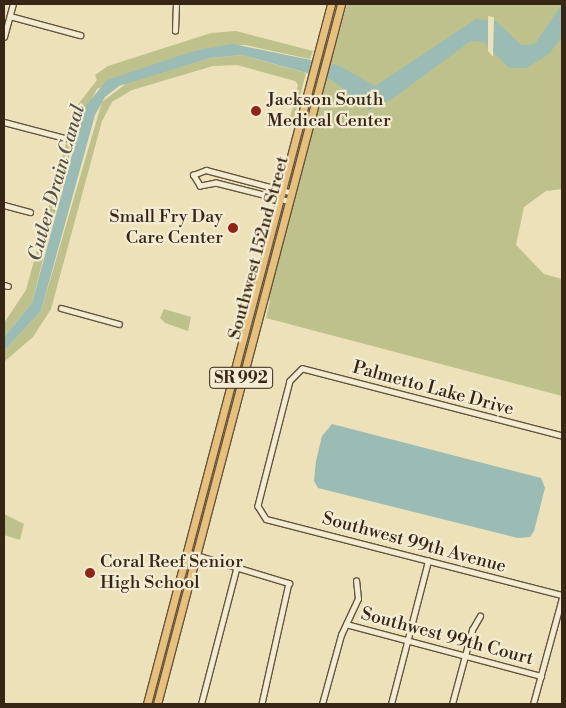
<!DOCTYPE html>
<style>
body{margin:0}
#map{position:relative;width:566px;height:708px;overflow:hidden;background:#ede1b9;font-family:"Libre Bodoni",serif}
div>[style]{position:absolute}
.green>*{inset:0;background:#bec18b}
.water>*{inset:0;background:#9abcb5}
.pier>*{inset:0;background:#ede1b9}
.roads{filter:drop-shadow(1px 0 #64543e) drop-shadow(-1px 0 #64543e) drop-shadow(0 1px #64543e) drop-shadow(0 -1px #64543e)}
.minor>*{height:4.5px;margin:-2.25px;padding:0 2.25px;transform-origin:2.25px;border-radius:2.25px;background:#f3ecd2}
.primary>*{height:7px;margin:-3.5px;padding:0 3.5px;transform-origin:3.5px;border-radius:3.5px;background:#e6c07c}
.dots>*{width:14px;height:14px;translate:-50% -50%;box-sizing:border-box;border:2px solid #f3ecd2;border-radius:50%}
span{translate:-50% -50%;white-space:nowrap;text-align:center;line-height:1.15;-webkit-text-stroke:4.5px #f3ecd2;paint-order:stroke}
.shield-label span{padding:1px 4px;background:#f3ecd2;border:1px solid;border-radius:4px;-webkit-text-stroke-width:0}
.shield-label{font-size:16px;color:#372515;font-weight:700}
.poi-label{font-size:18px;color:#372515}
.left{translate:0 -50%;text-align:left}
.right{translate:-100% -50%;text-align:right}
.street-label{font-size:18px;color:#372515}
.water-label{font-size:19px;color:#555245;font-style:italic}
.frame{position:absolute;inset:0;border:5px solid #372515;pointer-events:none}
</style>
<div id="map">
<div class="green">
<div style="clip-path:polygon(347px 4px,562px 4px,562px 189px,546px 191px,524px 207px,516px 245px,544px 274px,562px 279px,562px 396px,266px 318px,270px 300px,266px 298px)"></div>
<div style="clip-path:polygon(236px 31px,313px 51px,310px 59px,245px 45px,197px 50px,97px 89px,76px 129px,32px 303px,4px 337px,4px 323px,26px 290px,76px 107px,97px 80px,95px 75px,108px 66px,211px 33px)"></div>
<div style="clip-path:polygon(242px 55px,306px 73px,292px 126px,288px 124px,293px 106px,289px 104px,293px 103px,298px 85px,295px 81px,237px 65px,213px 66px,132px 90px,112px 102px,102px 121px,51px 309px,33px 337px,4px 362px,4px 351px,41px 311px,102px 102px,128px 82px,210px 58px)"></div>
<div style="clip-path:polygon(164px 309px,191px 317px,188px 331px,165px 323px,160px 318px)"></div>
<div style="clip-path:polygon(4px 514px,24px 524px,20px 540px,4px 535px)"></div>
</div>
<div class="water">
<div style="clip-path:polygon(562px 4px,562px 37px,549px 54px,526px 68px,509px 68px,483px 42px,471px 41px,392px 99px,369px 110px,332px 80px,242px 55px,210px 58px,119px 86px,105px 97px,95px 115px,41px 311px,4px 351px,4px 337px,32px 303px,85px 107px,107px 80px,197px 50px,233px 44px,340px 66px,375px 86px,476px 19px,496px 21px,521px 45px,535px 44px)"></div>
<div style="clip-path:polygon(332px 424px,541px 478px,545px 488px,534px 531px,530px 537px,518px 538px,318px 488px,314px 481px,316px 461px,322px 436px)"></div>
</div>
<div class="pier">
<div style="clip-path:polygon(488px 16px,494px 17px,493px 57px,488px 51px)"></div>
</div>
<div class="roads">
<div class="minor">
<div style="left:10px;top:16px;width:73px;rotate:15.2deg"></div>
<div style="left:175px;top:31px;width:27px;rotate:-88deg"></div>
<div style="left:4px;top:37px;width:34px;rotate:-75deg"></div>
<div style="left:4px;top:122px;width:63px;rotate:14.7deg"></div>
<div style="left:287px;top:201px;width:73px;rotate:-165.8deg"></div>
<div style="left:216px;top:183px;width:16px;rotate:169deg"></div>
<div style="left:200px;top:186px;width:13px;rotate:-122deg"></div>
<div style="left:193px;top:175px;width:14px;rotate:-21deg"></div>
<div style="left:206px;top:170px;width:86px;rotate:14.8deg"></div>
<div style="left:4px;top:205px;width:27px;rotate:15deg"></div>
<div style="left:4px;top:285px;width:4px;rotate:14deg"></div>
<div style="left:61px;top:308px;width:60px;rotate:15.4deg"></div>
<div style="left:562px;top:436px;width:268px;rotate:-165.5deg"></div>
<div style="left:302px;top:369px;width:17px;rotate:135deg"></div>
<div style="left:290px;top:381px;width:129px;rotate:104.4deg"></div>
<div style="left:258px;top:506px;width:15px;rotate:58deg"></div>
<div style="left:266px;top:519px;width:306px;rotate:14.4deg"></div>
<div style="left:186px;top:552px;width:108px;rotate:16.8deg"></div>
<div style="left:289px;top:583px;width:124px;rotate:102.6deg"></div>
<div style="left:346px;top:624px;width:202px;rotate:14.9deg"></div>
<div style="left:201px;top:704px;width:143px;rotate:-75.4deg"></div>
<div style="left:322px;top:704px;width:72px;rotate:-74.6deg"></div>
<div style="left:341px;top:635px;width:40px;rotate:-65deg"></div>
<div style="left:358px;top:599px;width:18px;rotate:-96deg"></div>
<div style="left:391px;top:704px;width:148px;rotate:-75.5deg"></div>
<div style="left:452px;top:704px;width:77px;rotate:-74.9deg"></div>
<div style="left:472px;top:630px;width:16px;rotate:-60deg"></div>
<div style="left:533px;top:704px;width:110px;rotate:-74.7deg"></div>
</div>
<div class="primary">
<div style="left:147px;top:704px;width:724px;rotate:-75.27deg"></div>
<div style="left:157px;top:704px;width:724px;rotate:-75.27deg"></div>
</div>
</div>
<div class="dots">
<div style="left:256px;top:111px;background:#8f2418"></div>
<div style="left:233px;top:228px;background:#8f2418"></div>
<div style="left:90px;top:573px;background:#8f2418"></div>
</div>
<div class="shield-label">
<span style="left:241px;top:378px">SR 992</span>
</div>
<div class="poi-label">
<span class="left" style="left:267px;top:111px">Jackson South<br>Medical Center</span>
<span class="right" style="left:223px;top:228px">Small Fry Day<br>Care Center</span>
<span class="left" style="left:100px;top:573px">Coral Reef Senior<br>High School</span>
</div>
<div class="street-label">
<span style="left:259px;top:248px;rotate:-75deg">Southwest 152nd Street</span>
<span style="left:433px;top:389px;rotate:15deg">Palmetto Lake Drive</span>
<span style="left:414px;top:543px;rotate:15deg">Southwest 99th Avenue</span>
<span style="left:447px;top:637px;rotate:15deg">Southwest 99th Court</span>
</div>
<div class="water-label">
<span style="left:57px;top:183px;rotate:-74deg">Cutler Drain Canal</span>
</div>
<div class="frame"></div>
</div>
